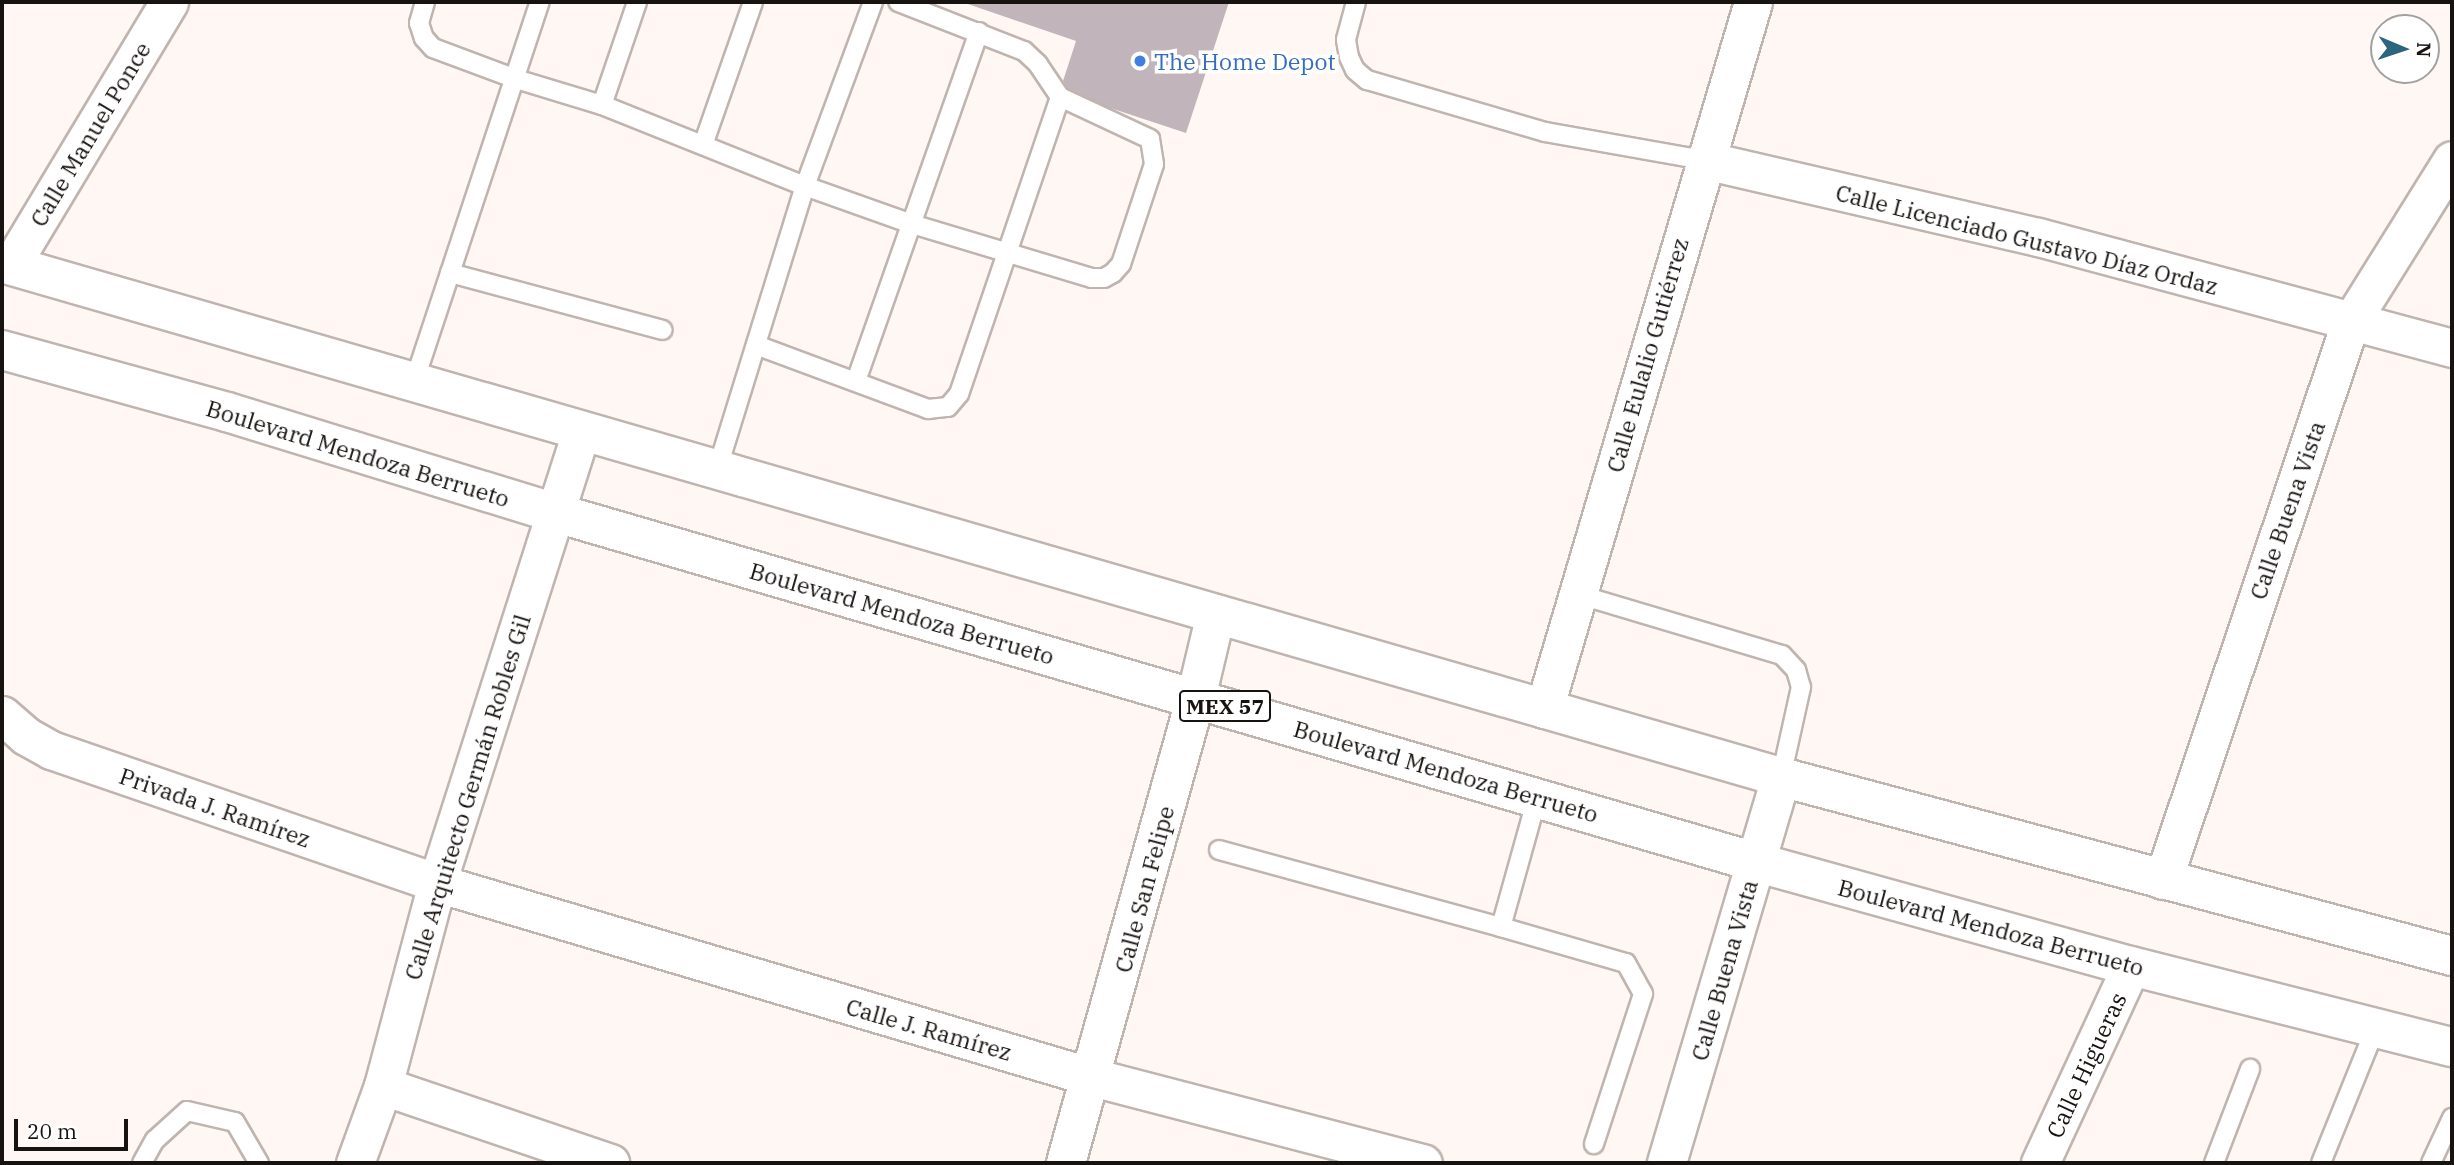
<!DOCTYPE html>
<meta charset="utf-8">
<style>
body{margin:0}
#map{position:relative;width:2454px;height:1165px;overflow:hidden;background:#fef7f3;font-family:"IBM Plex Serif",serif}
div>[style]{position:absolute}
.building>*{inset:0;background:#c1b5bb}
.roads{filter:drop-shadow(2px 0 #c0b4af) drop-shadow(-2px 0 #c0b4af) drop-shadow(0 2px #c0b4af) drop-shadow(0 -2px #c0b4af)}
.service>*{height:18px;margin:-9px;padding:0 9px;transform-origin:9px;border-radius:9px;background:#fff}
.minor>*{height:37px;margin:-18.5px;padding:0 18.5px;transform-origin:18.5px;border-radius:18.5px;background:#fff}
.secondary>*{height:38px;margin:-19px;padding:0 19px;transform-origin:19px;border-radius:19px;background:#fff}
.primary>*{height:38px;margin:-19px;padding:0 19px;transform-origin:19px;border-radius:19px;background:#fff}
.dots>*{width:19px;height:19px;translate:-50% -50%;box-sizing:border-box;border:4px solid #fff;border-radius:50%}
span{translate:-50% -50%;white-space:nowrap;text-align:center;line-height:1.15;-webkit-text-stroke:7px #fff;paint-order:stroke}
.shield-label span{padding:2px 5px;background:#fff;border:2px solid;border-radius:5px;-webkit-text-stroke-width:0}
.shield-label{font-size:21px;color:#171311;font-weight:700}
.shop-label{font-size:23px;color:#366cbe}
.left{translate:0 -50%;text-align:left}
.street-label{font-size:23px;color:#171311}
.frame{position:absolute;inset:0;border:4px solid #171311;pointer-events:none}
.north{position:absolute;left:2370px;top:14px;width:70px;height:70px;box-sizing:border-box;background:#fff;border:2px solid #a2a1a0;border-radius:50%;rotate:92deg;font-size:19px;font-weight:700;line-height:28px;text-align:center;color:#171311}
.north::after{content:'';display:block;margin:auto;width:24px;height:32px;background:#2b657e;clip-path:polygon(50% 0,100% 100%,50% 72%,0 100%)}
.scale{position:absolute;left:14px;top:1119px;width:114px;height:32px;box-sizing:border-box;border:4px solid #171311;border-top:0;padding-left:9px;font-size:21px;line-height:24px;white-space:nowrap;color:#171311;-webkit-text-stroke:5px #fff;paint-order:stroke}
</style>
<div id="map">
<div class="building">
<div style="clip-path:polygon(962px 2px,1229px 2px,1186px 133px,1071px 95px,1063px 81px,1076px 41px)"></div>
</div>
<div class="roads">
<div class="service">
<div style="left:425px;top:2px;width:22px;rotate:106deg"></div>
<div style="left:419px;top:23px;width:16px;rotate:72deg"></div>
<div style="left:424px;top:38px;width:13px;rotate:48deg"></div>
<div style="left:433px;top:48px;width:89px;rotate:20.5deg"></div>
<div style="left:516px;top:79px;width:90px;rotate:16.8deg"></div>
<div style="left:602px;top:105px;width:219px;rotate:21.8deg"></div>
<div style="left:805px;top:186px;width:114px;rotate:19.6deg"></div>
<div style="left:912px;top:224px;width:188px;rotate:16.7deg"></div>
<div style="left:1092px;top:278px;width:12px"></div>
<div style="left:1104px;top:278px;width:10px;rotate:-29deg"></div>
<div style="left:1113px;top:273px;width:12px;rotate:-48deg"></div>
<div style="left:1121px;top:264px;width:105px;rotate:-71.7deg"></div>
<div style="left:1154px;top:164px;width:25px;rotate:-99deg"></div>
<div style="left:1150px;top:139px;width:99px;rotate:-155deg"></div>
<div style="left:1060px;top:97px;width:40px;rotate:-124deg"></div>
<div style="left:1038px;top:64px;width:19px;rotate:-137deg"></div>
<div style="left:1024px;top:51px;width:135px;rotate:-158.7deg"></div>
<div style="left:1356px;top:2px;width:39px;rotate:105deg"></div>
<div style="left:1346px;top:40px;width:17px;rotate:80deg"></div>
<div style="left:1349px;top:57px;width:14px;rotate:65deg"></div>
<div style="left:1355px;top:70px;width:16px;rotate:40deg"></div>
<div style="left:1367px;top:80px;width:185px;rotate:16.3deg"></div>
<div style="left:1545px;top:132px;width:161px;rotate:10deg"></div>
<div style="left:602px;top:105px;width:109px;rotate:-71.2deg"></div>
<div style="left:703px;top:145px;width:151px;rotate:-70.7deg"></div>
<div style="left:450px;top:273px;width:220px;rotate:15deg"></div>
<div style="left:756px;top:345px;width:184px;rotate:20.4deg"></div>
<div style="left:928px;top:409px;width:20px;rotate:-6deg"></div>
<div style="left:948px;top:407px;width:17px;rotate:-50deg"></div>
<div style="left:959px;top:394px;width:314px;rotate:-71.2deg"></div>
<div style="left:856px;top:381px;width:370px;rotate:-70.6deg"></div>
<div style="left:414px;top:382px;width:400px;rotate:-71.7deg"></div>
<div style="left:717px;top:470px;width:297px;rotate:-72.8deg"></div>
<div style="left:805px;top:186px;width:196px;rotate:-69.7deg"></div>
<div style="left:1577px;top:594px;width:214px;rotate:16.6deg"></div>
<div style="left:1782px;top:655px;width:21px;rotate:47deg"></div>
<div style="left:1796px;top:670px;width:18px;rotate:74deg"></div>
<div style="left:1801px;top:687px;width:92px;rotate:102.5deg"></div>
<div style="left:1537px;top:798px;width:134px;rotate:105.6deg"></div>
<div style="left:1501px;top:927px;width:130px;rotate:16.1deg"></div>
<div style="left:1626px;top:963px;width:35px;rotate:61deg"></div>
<div style="left:1643px;top:994px;width:158px;rotate:108.1deg"></div>
<div style="left:1219px;top:850px;width:292px;rotate:15.3deg"></div>
<div style="left:142px;top:1163px;width:26px;rotate:-61deg"></div>
<div style="left:155px;top:1140px;width:43px;rotate:-42.2deg"></div>
<div style="left:187px;top:1111px;width:49px;rotate:12.9deg"></div>
<div style="left:235px;top:1122px;width:48px;rotate:59.7deg"></div>
<div style="left:2214px;top:1163px;width:101px;rotate:-69deg"></div>
<div style="left:2321px;top:1163px;width:147px;rotate:-68deg"></div>
<div style="left:2431px;top:1163px;width:50px;rotate:-65deg"></div>
</div>
<div class="minor">
<div style="left:1704px;top:160px;width:343px;rotate:13deg"></div>
<div style="left:2038px;top:237px;width:429px;rotate:15deg"></div>
<div style="left:11px;top:265px;width:307px;rotate:-59deg"></div>
<div style="left:1544px;top:709px;width:737px;rotate:-73.53deg"></div>
<div style="left:2px;top:715px;width:32px;rotate:41deg"></div>
<div style="left:26px;top:736px;width:29px;rotate:29deg"></div>
<div style="left:51px;top:750px;width:408px;rotate:19deg"></div>
<div style="left:437px;top:883px;width:683px;rotate:16.5deg"></div>
<div style="left:1092px;top:1077px;width:342px;rotate:14.6deg"></div>
<div style="left:2163px;top:880px;width:588px;rotate:-71.44deg"></div>
<div style="left:2350px;top:323px;width:192px;rotate:-58deg"></div>
<div style="left:383px;top:1086px;width:240px;rotate:18.7deg"></div>
<div style="left:355px;top:1163px;width:82px;rotate:-70deg"></div>
<div style="left:383px;top:1086px;width:210px;rotate:-75.1deg"></div>
<div style="left:437px;top:883px;width:474px;rotate:-72.3deg"></div>
<div style="left:2040px;top:1163px;width:217px;rotate:-65.2deg"></div>
</div>
<div class="secondary">
<div style="left:1066px;top:1163px;width:483px;rotate:-74.4deg"></div>
<div style="left:1196px;top:698px;width:86px;rotate:-76.6deg"></div>
<div style="left:1667px;top:1163px;width:402px;rotate:-73.5deg"></div>
</div>
<div class="primary">
<div style="left:2px;top:263px;width:1852px;rotate:16.12deg"></div>
<div style="left:1781px;top:777px;width:694px;rotate:14.94deg"></div>
<div style="left:2px;top:350px;width:233px;rotate:15.4deg"></div>
<div style="left:227px;top:412px;width:341px;rotate:17.1deg"></div>
<div style="left:553px;top:512px;width:1252px;rotate:16.23deg"></div>
<div style="left:1755px;top:862px;width:390px;rotate:15.5deg"></div>
<div style="left:2131px;top:966px;width:331px;rotate:14.2deg"></div>
</div>
</div>
<div class="dots">
<div style="left:1140px;top:61px;background:#3f7fe0"></div>
</div>
<div class="shield-label">
<span style="left:1225px;top:706px">MEX 57</span>
</div>
<div class="shop-label">
<span class="left" style="left:1154px;top:61px">The Home Depot</span>
</div>
<div class="street-label">
<span style="left:90px;top:134px;rotate:-59deg">Calle Manuel Ponce</span>
<span style="left:2027px;top:239px;rotate:14deg">Calle Licenciado Gustavo Díaz Ordaz</span>
<span style="left:1647px;top:355px;rotate:-74deg">Calle Eulalio Gutiérrez</span>
<span style="left:358px;top:453px;rotate:17deg">Boulevard Mendoza Berrueto</span>
<span style="left:2287px;top:510px;rotate:-71deg">Calle Buena Vista</span>
<span style="left:902px;top:613px;rotate:16deg">Boulevard Mendoza Berrueto</span>
<span style="left:1446px;top:771px;rotate:16deg">Boulevard Mendoza Berrueto</span>
<span style="left:467px;top:797px;rotate:-73deg">Calle Arquitecto Germán Robles Gil</span>
<span style="left:215px;top:807px;rotate:19deg">Privada J. Ramírez</span>
<span style="left:1144px;top:889px;rotate:-75deg">Calle San Felipe</span>
<span style="left:1991px;top:927px;rotate:15deg">Boulevard Mendoza Berrueto</span>
<span style="left:1724px;top:970px;rotate:-74deg">Calle Buena Vista</span>
<span style="left:929px;top:1029px;rotate:16deg">Calle J. Ramírez</span>
<span style="left:2086px;top:1065px;rotate:-65deg">Calle Higueras</span>
</div>
<div class="frame"></div>
<div class="north">N</div>
<div class="scale">20 m</div>
</div>
